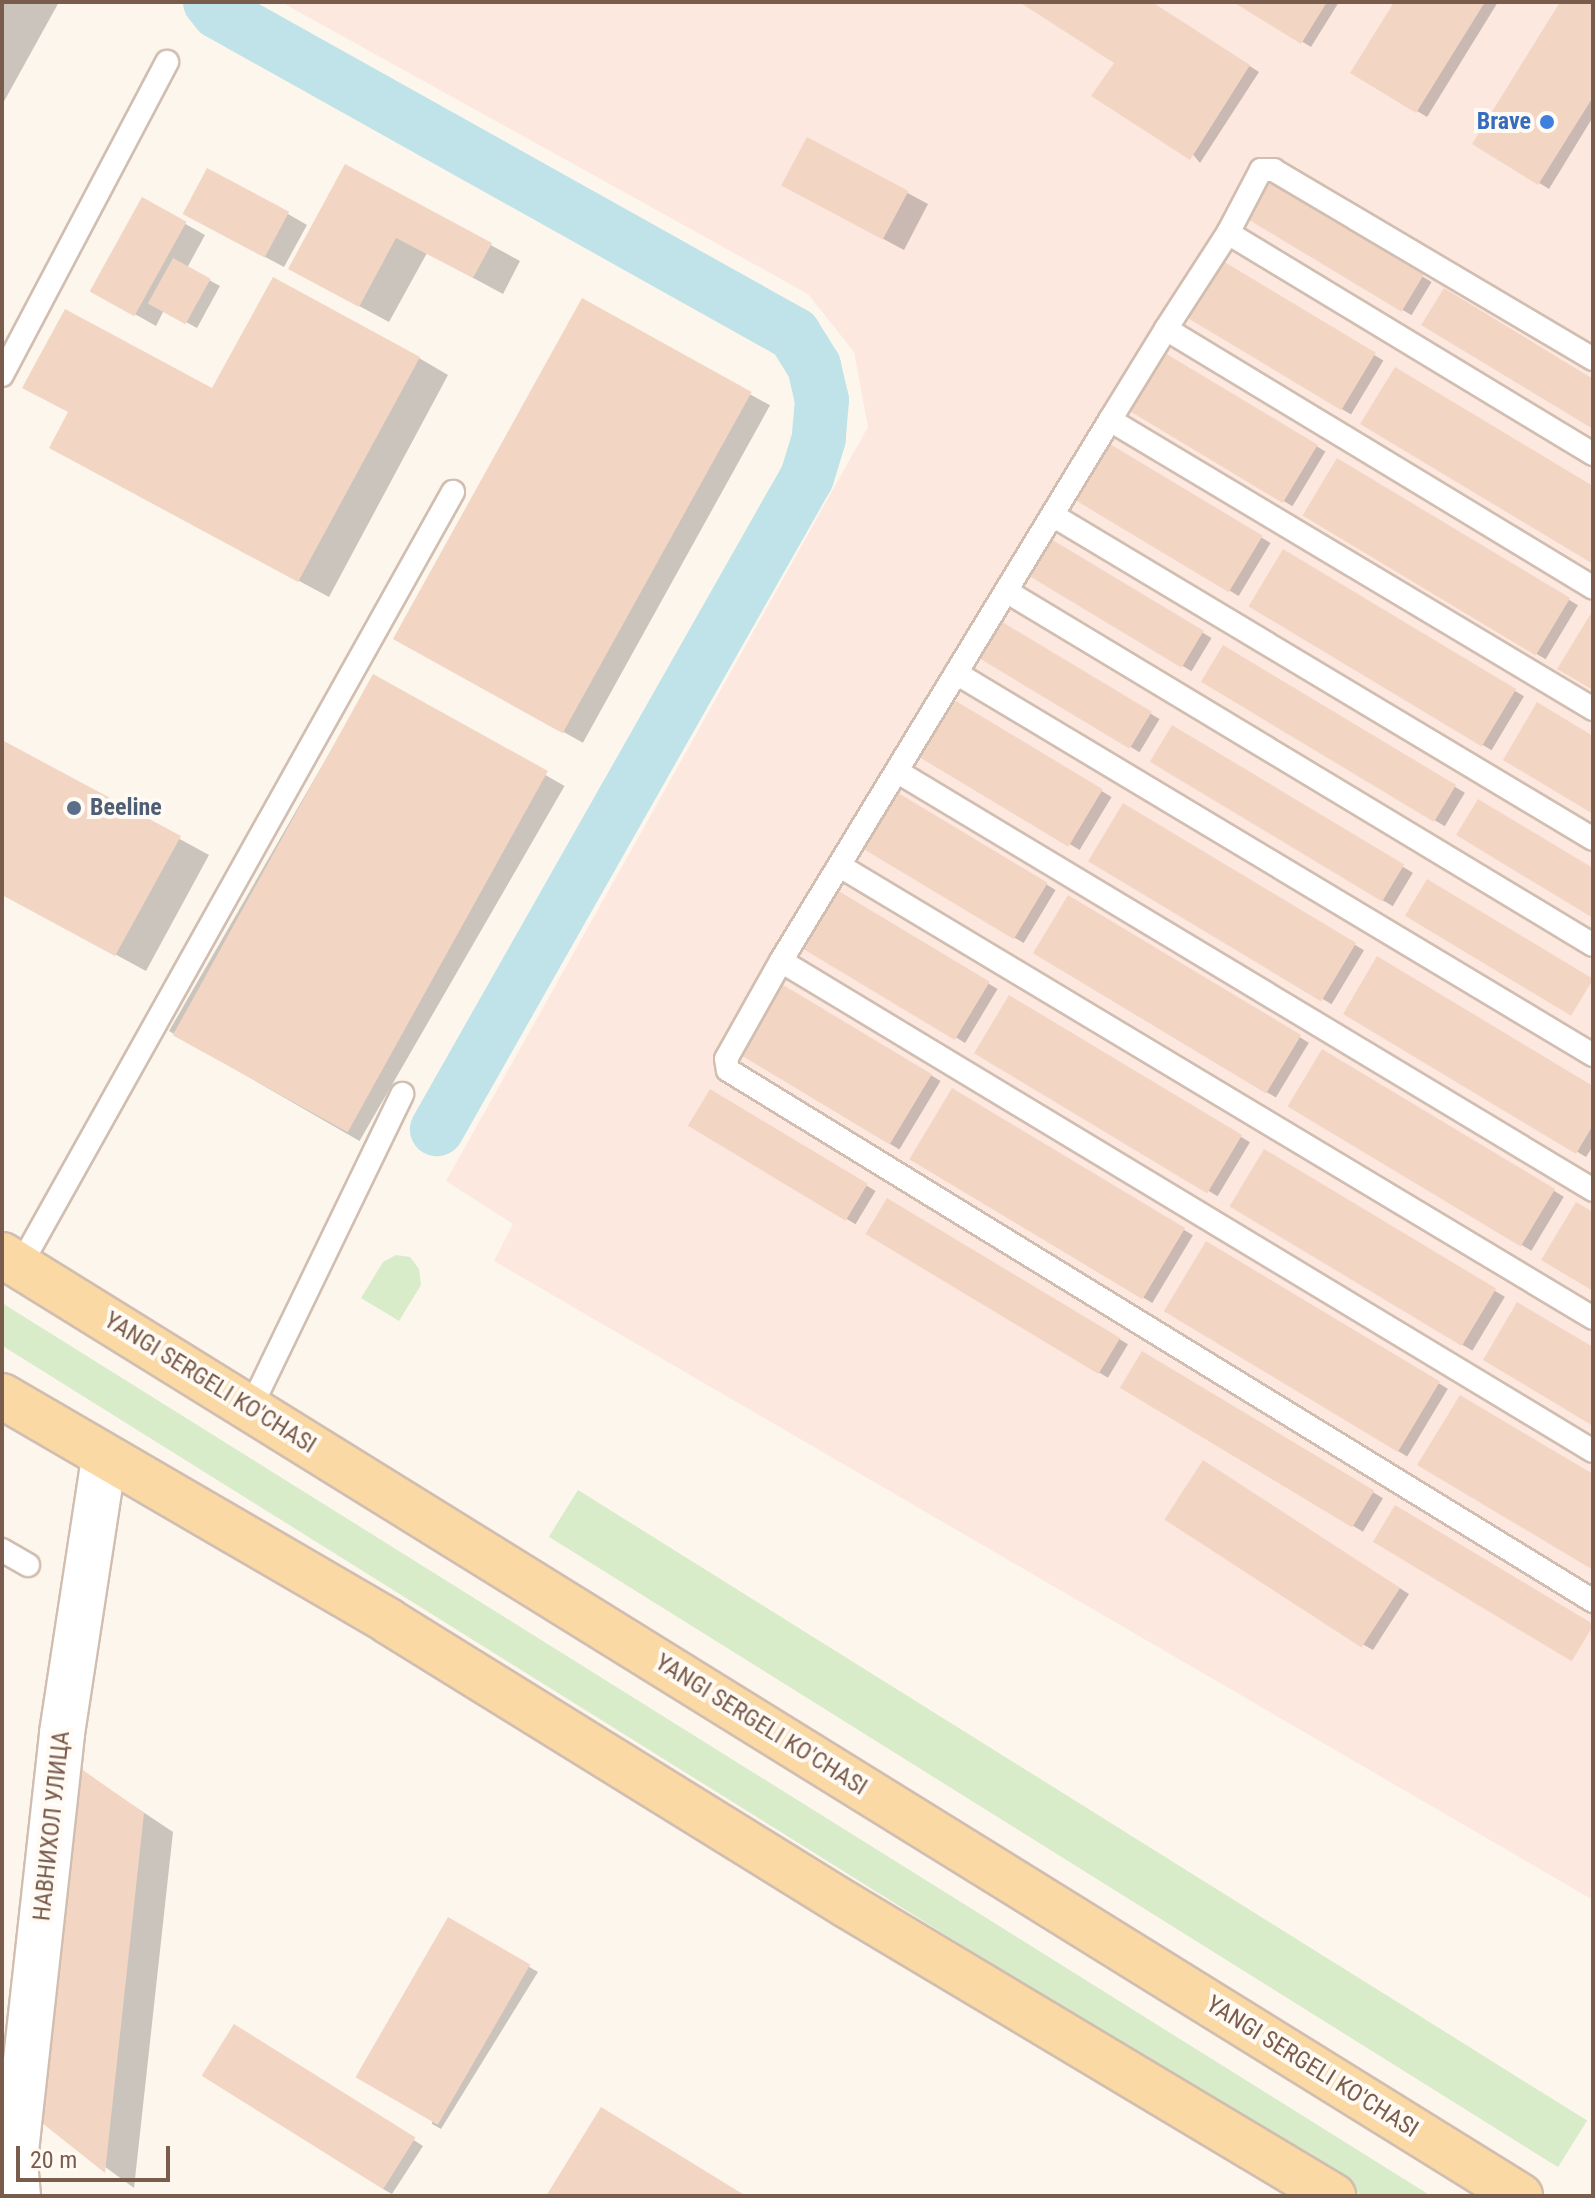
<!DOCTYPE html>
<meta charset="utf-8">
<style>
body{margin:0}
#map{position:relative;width:1595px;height:2198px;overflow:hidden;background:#fdf6ec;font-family:"Roboto Condensed",sans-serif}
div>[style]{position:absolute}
.commercial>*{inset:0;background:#fde8e0}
.green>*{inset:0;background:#d8ecc9;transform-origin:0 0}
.shadow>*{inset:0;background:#0003;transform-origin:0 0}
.canal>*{height:54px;margin:-27px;padding:0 27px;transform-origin:27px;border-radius:27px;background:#bfe3e8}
.building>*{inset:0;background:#f3d5c3;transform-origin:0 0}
.roads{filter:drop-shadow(2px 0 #d1beb0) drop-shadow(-2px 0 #d1beb0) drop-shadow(0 2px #d1beb0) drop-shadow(0 -2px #d1beb0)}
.service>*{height:22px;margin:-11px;padding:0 11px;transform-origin:11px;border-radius:11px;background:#fff}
.minor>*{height:44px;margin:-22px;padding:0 22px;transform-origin:22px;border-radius:22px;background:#fff}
.primary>*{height:44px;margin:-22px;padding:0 22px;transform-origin:22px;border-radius:22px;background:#fbd9a5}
.dots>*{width:22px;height:22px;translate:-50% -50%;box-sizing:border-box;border:4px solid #fffaf3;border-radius:50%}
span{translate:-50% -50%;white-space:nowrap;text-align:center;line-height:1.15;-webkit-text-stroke:8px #fffaf3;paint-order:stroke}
.shop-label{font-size:24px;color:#366cbe;font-weight:700}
.right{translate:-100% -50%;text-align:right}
.service-label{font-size:24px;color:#4e5e75;font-weight:700}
.left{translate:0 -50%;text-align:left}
.street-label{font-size:24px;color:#7a5c4d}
.frame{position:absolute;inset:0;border:4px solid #7a5c4d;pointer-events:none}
.scale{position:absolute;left:16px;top:2146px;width:154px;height:36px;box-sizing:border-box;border:4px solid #7a5c4d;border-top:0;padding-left:10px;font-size:24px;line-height:28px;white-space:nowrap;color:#7a5c4d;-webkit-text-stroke:6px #fffaf3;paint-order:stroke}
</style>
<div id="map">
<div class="commercial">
<div style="clip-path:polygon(281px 2px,1593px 2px,1593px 1900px,494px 1261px,513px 1224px,446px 1181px,868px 427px,854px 352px,808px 294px)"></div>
</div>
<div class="green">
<div style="clip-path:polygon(396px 1255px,410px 1257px,419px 1269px,421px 1285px,399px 1321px,361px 1298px,383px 1262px)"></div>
<div style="left:2px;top:1303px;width:1694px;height:36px;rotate:32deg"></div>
<div style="left:578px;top:1490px;width:1190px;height:55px;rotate:32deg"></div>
</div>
<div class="shadow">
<div style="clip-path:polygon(2px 2px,59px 2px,2px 105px)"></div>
<div style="clip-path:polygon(1023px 2px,1149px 2px,1259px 72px,1200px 163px,1116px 62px)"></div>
<div style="clip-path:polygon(1237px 2px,1339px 2px,1311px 47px)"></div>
<div style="clip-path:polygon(1396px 2px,1498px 2px,1427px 117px,1353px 72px)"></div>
<div style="clip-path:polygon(1562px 2px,1593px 2px,1593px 117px,1549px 189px,1475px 143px)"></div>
<div style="clip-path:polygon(808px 139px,928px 204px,904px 250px,803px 196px)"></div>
<div style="clip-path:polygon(345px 166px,520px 261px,503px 294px,427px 253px,389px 322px,320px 285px)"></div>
<div style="left:1267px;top:183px;width:192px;height:39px;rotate:31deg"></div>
<div style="clip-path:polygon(143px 200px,205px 235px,187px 268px,220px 286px,197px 328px,164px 310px,156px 326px,94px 291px)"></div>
<div style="clip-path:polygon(288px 214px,307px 225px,284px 267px,205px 225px)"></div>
<div style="left:1218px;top:261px;width:193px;height:63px;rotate:31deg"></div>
<div style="left:582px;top:301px;width:215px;height:386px;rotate:29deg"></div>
<div style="left:1160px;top:352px;width:193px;height:64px;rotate:31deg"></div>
<div style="clip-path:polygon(419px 358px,448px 375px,329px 597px,81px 464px,213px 390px)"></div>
<div style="left:1106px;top:444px;width:192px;height:62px;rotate:31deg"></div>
<div style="left:1338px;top:461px;width:280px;height:63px;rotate:31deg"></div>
<div style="left:1047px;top:539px;width:192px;height:39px;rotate:31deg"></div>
<div style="left:1284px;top:552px;width:280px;height:63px;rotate:31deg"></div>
<div style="left:995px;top:620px;width:192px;height:39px;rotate:31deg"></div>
<div style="left:1224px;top:648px;width:281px;height:39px;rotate:31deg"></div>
<div style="left:374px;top:676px;width:220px;height:410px;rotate:30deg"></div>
<div style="left:947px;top:698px;width:192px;height:62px;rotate:31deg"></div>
<div style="left:1172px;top:728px;width:281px;height:39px;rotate:31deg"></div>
<div style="clip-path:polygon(2px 742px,209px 855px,146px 971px,2px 893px)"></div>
<div style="left:891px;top:791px;width:192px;height:62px;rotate:31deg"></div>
<div style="left:1124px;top:806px;width:280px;height:63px;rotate:31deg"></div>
<div style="left:833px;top:890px;width:192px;height:63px;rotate:31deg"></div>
<div style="left:1068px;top:898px;width:281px;height:64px;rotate:31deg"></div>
<div style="left:776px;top:982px;width:192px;height:80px;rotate:31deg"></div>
<div style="left:1010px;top:998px;width:280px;height:63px;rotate:31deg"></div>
<div style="clip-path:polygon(1346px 1014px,1593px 1088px,1593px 1146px,1586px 1157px)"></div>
<div style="left:1323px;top:1052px;width:281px;height:63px;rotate:31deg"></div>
<div style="left:953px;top:1091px;width:280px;height:79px;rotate:31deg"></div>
<div style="left:711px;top:1092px;width:192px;height:39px;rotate:31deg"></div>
<div style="left:1264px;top:1152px;width:281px;height:63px;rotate:31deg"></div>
<div style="left:888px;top:1200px;width:280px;height:39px;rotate:31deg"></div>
<div style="left:1207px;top:1244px;width:281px;height:79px;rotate:31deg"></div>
<div style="left:1143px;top:1354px;width:280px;height:39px;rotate:31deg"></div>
<div style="clip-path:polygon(1213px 1468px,1409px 1594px,1373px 1650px,1364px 1645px)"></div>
<div style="clip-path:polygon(71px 1764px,173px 1832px,134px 2188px,34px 2115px)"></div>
<div style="clip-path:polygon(449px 1920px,538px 1972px,441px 2129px,432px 2124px)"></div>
<div style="clip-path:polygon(244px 2032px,423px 2146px,392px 2194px,383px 2189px)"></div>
</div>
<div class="canal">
<div style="left:210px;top:2px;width:13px;rotate:51deg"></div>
<div style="left:218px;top:12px;width:660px;rotate:29.21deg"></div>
<div style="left:794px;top:334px;width:38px;rotate:58deg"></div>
<div style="left:814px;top:366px;width:35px;rotate:77deg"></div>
<div style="left:822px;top:400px;width:38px;rotate:95deg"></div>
<div style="left:819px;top:438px;width:41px;rotate:107.1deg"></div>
<div style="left:807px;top:477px;width:750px;rotate:119.57deg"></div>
</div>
<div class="building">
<div style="clip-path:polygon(1019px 2px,1152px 2px,1250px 65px,1190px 160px,1091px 96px,1114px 63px)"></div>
<div style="clip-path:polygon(1233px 2px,1327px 2px,1301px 44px)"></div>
<div style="clip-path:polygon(1394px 2px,1485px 2px,1416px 113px,1350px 73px)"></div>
<div style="clip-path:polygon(1560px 2px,1593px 2px,1593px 97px,1538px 185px,1472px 144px)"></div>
<div style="left:807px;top:137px;width:115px;height:55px;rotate:28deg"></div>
<div style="clip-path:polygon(345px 164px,492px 243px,473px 278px,396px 238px,359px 307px,288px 269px)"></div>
<div style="left:207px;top:168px;width:93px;height:52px;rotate:28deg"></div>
<div style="left:1266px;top:180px;width:184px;height:43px;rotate:31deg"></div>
<div style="left:142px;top:197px;width:51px;height:108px;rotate:29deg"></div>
<div style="left:173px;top:258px;width:43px;height:52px;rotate:29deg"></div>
<div style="left:1218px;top:258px;width:184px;height:67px;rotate:31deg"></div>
<div style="clip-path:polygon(273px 277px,420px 357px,298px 582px,49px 448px,68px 412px,22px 388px,65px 309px,212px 388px)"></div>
<div style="clip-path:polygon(1444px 288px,1593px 379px,1593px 429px,1421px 325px)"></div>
<div style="left:582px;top:298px;width:194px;height:390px;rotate:29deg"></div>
<div style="left:1160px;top:350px;width:184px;height:68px;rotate:31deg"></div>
<div style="clip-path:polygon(1395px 367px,1593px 486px,1593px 564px,1360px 424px)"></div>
<div style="left:1105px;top:441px;width:184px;height:66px;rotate:31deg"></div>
<div style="left:1337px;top:458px;width:272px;height:67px;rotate:31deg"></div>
<div style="left:1046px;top:536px;width:184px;height:43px;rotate:31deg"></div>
<div style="left:1283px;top:549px;width:272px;height:67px;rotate:31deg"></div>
<div style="clip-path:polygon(1593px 610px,1593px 690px,1557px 669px)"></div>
<div style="left:994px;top:617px;width:184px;height:43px;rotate:31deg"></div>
<div style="left:1223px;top:645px;width:272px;height:43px;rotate:31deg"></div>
<div style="left:373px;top:674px;width:200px;height:413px;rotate:29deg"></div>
<div style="left:946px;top:695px;width:183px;height:67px;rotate:31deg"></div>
<div style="clip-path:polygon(1537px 702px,1593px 736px,1593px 814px,1503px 760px)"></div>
<div style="left:1172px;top:725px;width:271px;height:43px;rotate:31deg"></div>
<div style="clip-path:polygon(2px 740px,181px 836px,115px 956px,2px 895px)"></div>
<div style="left:890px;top:788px;width:184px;height:66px;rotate:31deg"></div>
<div style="clip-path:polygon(1478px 799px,1593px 868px,1593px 918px,1456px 835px)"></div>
<div style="left:1123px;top:803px;width:272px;height:68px;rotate:31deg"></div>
<div style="left:1427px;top:879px;width:194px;height:43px;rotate:31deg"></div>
<div style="left:832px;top:887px;width:184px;height:68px;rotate:31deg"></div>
<div style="left:1068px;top:895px;width:272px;height:68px;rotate:31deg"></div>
<div style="clip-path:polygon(1377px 956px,1593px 1086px,1593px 1125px,1576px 1154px,1343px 1014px)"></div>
<div style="left:775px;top:980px;width:183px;height:82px;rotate:31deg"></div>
<div style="left:1009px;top:995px;width:272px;height:68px;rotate:31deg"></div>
<div style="left:1322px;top:1049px;width:272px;height:67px;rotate:31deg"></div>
<div style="left:952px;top:1088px;width:272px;height:83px;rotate:31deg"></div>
<div style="left:710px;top:1089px;width:184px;height:43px;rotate:31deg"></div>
<div style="left:1264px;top:1149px;width:271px;height:67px;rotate:31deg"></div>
<div style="left:887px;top:1198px;width:272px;height:42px;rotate:31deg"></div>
<div style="clip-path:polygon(1576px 1202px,1593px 1212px,1593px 1291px,1541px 1260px)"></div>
<div style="left:1206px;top:1241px;width:273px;height:82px;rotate:31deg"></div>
<div style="clip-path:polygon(1517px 1302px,1593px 1347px,1593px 1426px,1483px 1360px)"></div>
<div style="left:1142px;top:1351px;width:271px;height:43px;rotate:31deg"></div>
<div style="clip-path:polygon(1460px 1395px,1593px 1474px,1593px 1570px,1417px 1465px)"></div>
<div style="left:1203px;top:1460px;width:235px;height:71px;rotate:33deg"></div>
<div style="left:1395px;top:1505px;width:232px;height:43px;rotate:31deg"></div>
<div style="clip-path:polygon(70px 1761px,144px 1813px,105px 2173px,32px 2115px)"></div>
<div style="left:448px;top:1917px;width:95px;height:185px;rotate:30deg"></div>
<div style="left:234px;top:2024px;width:214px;height:61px;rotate:32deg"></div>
<div style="clip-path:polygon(601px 2107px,746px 2196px,546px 2196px)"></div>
</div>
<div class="roads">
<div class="service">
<div style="left:1228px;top:233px;width:114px;rotate:122.9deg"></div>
<div style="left:1166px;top:329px;width:499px;rotate:31.2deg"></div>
<div style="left:1166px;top:329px;width:107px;rotate:121.6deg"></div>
<div style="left:1110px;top:420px;width:563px;rotate:30.89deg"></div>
<div style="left:1593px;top:359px;width:371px;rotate:-149.4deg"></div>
<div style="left:1274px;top:170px;width:13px;rotate:180deg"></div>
<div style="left:1261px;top:170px;width:71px;rotate:117.6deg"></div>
<div style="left:1228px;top:233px;width:427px;rotate:31.2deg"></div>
<div style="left:2px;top:375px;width:354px;rotate:-62.2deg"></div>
<div style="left:1110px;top:420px;width:633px;rotate:121.31deg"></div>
<div style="left:781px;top:961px;width:112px;rotate:119.3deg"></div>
<div style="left:726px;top:1059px;width:11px;rotate:80deg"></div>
<div style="left:728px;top:1070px;width:1015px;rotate:31.54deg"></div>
<div style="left:1054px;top:516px;width:628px;rotate:30.93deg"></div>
<div style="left:1006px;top:591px;width:685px;rotate:31.09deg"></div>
<div style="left:956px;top:673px;width:743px;rotate:30.95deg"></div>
<div style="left:898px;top:772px;width:811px;rotate:31.02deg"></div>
<div style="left:840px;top:866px;width:878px;rotate:30.97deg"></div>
<div style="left:781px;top:961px;width:948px;rotate:31.11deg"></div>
<div style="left:20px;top:1266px;width:887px;rotate:-60.78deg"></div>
<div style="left:250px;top:1409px;width:350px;rotate:-64.2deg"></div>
<div style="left:2px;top:1550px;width:30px;rotate:30deg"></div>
</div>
<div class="minor">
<div style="left:18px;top:2196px;width:36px;rotate:-95deg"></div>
<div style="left:15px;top:2160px;width:430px;rotate:-83.7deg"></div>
<div style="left:62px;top:1733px;width:278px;rotate:-81.3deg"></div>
</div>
<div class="primary">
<div style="left:2px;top:1255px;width:1786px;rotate:31.79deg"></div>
<div style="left:2px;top:1396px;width:447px;rotate:30.2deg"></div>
<div style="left:388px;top:1621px;width:538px;rotate:31.77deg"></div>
<div style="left:845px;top:1904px;width:569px;rotate:30.89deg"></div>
</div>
</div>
<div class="dots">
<div style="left:1547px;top:122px;background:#3f7fe0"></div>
<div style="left:74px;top:808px;background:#5c6f8a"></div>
</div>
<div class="shop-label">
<span class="right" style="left:1531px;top:122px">Brave</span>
</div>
<div class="service-label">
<span class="left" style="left:90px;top:808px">Beeline</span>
</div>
<div class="street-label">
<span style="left:210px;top:1383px;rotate:32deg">YANGI SERGELI KO'CHASI</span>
<span style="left:761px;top:1725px;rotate:32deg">YANGI SERGELI KO'CHASI</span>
<span style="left:52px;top:1826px;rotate:-84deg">НАВНИХОЛ УЛИЦА</span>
<span style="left:1312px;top:2067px;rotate:32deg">YANGI SERGELI KO'CHASI</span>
</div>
<div class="frame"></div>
<div class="scale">20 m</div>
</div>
